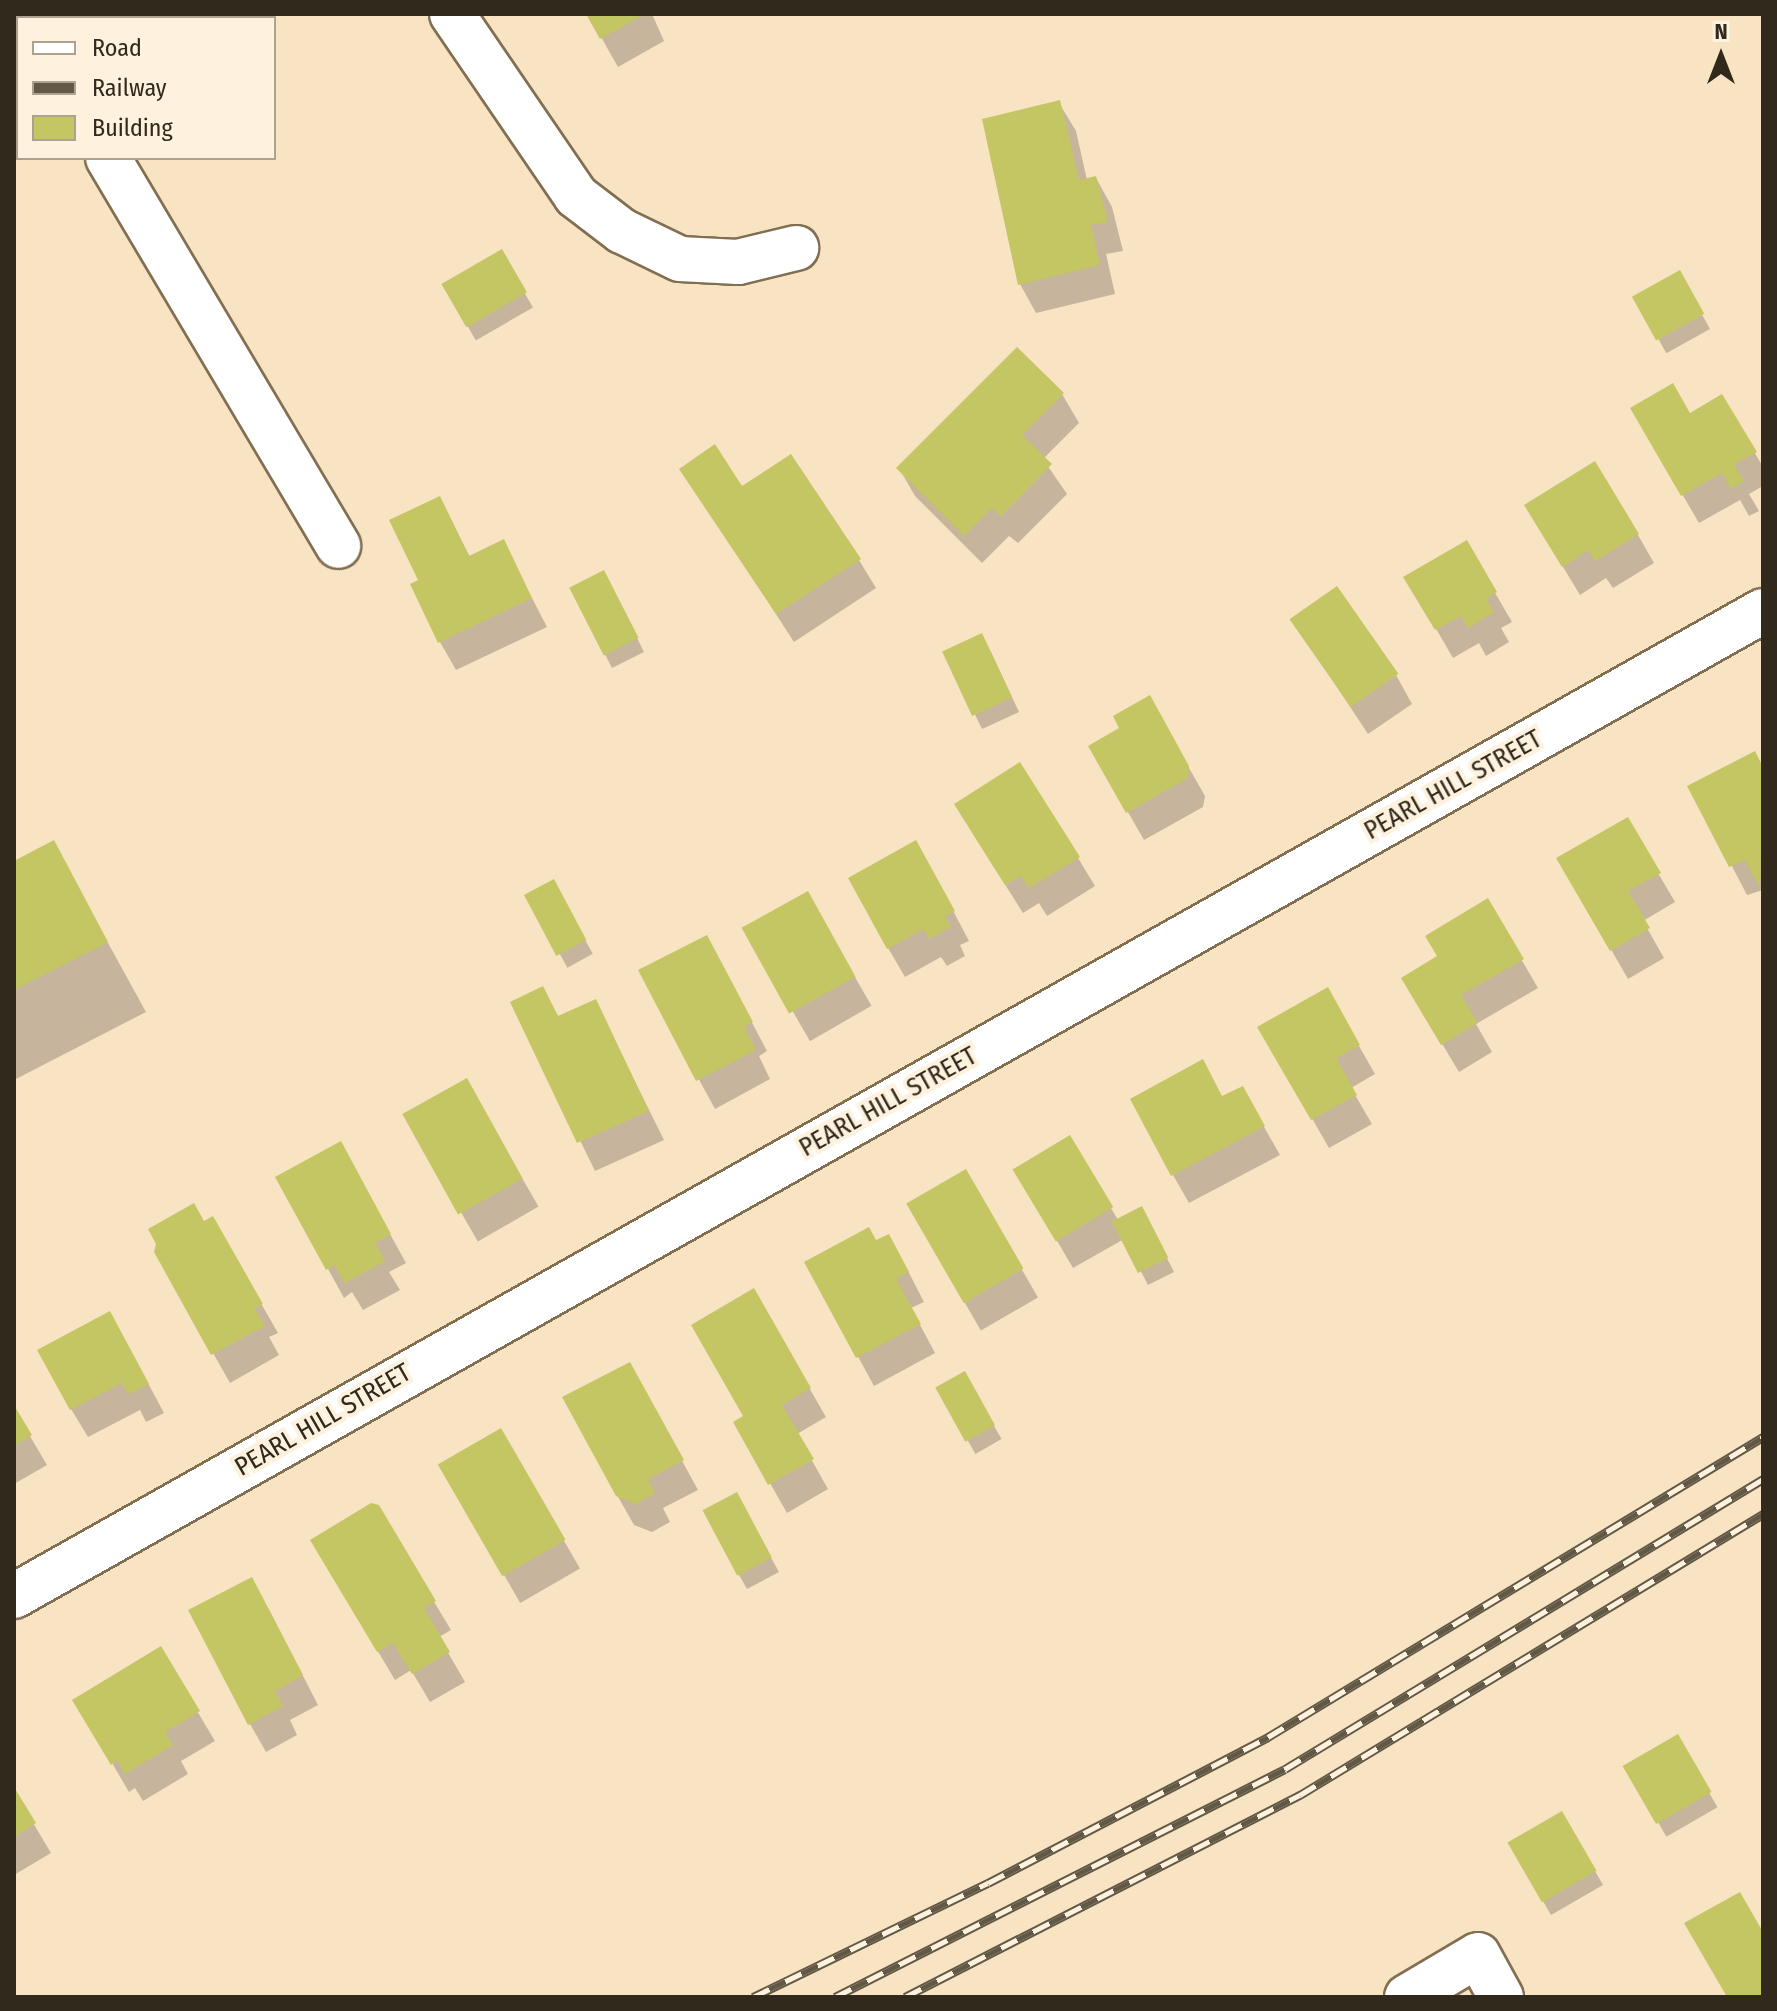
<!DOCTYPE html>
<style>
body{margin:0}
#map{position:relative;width:1777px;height:2011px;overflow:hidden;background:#f8e3c3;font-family:"Fira Sans Condensed",sans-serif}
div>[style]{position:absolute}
.shadow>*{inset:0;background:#0003;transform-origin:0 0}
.building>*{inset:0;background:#c4c664;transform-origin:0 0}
.roads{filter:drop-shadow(2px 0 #826f52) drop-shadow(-2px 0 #826f52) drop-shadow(0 2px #826f52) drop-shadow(0 -2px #826f52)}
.minor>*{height:44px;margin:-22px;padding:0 22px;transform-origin:22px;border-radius:22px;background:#fff}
.rail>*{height:9px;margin-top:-4.5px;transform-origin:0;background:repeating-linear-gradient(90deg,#fef2de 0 18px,#625846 0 36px);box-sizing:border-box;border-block:2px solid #625846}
span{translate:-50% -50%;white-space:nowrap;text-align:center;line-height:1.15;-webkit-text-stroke:8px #fef2de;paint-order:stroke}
.street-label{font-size:26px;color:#30291c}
.frame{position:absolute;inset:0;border:16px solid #30291c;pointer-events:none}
.legend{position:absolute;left:16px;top:16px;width:260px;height:144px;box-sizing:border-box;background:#fef2de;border:2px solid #aca290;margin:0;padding:10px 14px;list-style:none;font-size:24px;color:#30291c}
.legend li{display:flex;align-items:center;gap:16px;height:40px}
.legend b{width:40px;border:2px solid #aca290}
.north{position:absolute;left:1681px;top:16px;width:80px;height:80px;-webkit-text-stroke:6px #fef2de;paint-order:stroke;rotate:0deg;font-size:22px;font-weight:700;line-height:32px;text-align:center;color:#30291c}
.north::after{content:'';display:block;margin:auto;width:28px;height:36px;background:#30291c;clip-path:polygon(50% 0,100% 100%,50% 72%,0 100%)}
</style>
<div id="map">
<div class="shadow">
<div style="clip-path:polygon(588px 14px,652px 14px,664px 41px,618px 67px)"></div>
<div style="clip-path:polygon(1059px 103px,1076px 131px,1087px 180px,1096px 178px,1112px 207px,1123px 251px,1106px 254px,1115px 294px,1036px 313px,1020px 284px)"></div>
<div style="left:501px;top:252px;width:64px;height:66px;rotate:60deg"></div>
<div style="left:1679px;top:273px;width:64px;height:50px;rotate:61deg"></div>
<div style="clip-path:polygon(1062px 394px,1079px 423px,1043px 459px,1067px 494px,1018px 543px,1009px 536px,982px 563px,915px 496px,899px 468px)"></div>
<div style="clip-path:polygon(1722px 397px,1763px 467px,1763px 486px,1749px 494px,1759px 511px,1749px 516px,1740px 500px,1699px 523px,1632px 408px,1689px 416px)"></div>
<div style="clip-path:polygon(682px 469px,741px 489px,859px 560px,876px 588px,794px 642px)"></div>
<div style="clip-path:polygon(440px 498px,470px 557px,503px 542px,547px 627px,456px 670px,440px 642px,421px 581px)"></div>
<div style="clip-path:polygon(1543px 534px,1638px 535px,1654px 563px,1613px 588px,1606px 578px,1580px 595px)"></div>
<div style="clip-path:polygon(1466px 543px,1512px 622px,1501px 628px,1509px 642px,1486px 656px,1479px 643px,1453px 658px,1406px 577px)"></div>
<div style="clip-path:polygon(612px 587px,644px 652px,612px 668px,571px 588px)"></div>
<div style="clip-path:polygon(1292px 619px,1396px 675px,1412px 704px,1368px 734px)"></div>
<div style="clip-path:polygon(990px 650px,1019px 712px,982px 729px,945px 653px)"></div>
<div style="clip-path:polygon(1149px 698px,1205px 796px,1203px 807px,1144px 840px,1090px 746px,1122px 729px)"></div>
<div style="clip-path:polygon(1754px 754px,1763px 769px,1763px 890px,1747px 895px,1690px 786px)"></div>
<div style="clip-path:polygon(1627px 820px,1675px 902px,1643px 921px,1664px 958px,1628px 979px,1559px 859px)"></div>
<div style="clip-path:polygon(973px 834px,1078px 858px,1095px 886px,1047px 916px,1039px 903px,1023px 913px)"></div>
<div style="clip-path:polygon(53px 843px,146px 1012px,14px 1080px,14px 863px)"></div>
<div style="clip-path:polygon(932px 871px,969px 941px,960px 945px,965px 956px,947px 966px,941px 957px,905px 977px,888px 948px)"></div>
<div style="left:553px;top:882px;width:82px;height:29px;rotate:61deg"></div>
<div style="left:807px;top:894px;width:129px;height:71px;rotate:60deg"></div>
<div style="clip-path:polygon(1487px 901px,1538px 988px,1476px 1024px,1492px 1052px,1459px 1072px,1420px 1007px,1439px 957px)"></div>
<div style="clip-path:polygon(722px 966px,767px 1051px,759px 1056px,770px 1079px,715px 1109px,640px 971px)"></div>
<div style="clip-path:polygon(543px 989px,559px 1018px,595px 1001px,664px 1140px,595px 1171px,513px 1003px)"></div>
<div style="clip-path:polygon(1327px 990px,1375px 1074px,1351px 1088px,1372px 1124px,1329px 1148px,1260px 1028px)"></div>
<div style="left:466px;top:1081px;width:145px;height:70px;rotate:60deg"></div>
<div style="clip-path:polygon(1242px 1088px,1280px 1155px,1189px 1203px,1173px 1175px)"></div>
<div style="clip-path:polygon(1070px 1138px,1118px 1220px,1149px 1223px,1174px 1272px,1148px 1285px,1124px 1239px,1073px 1268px,1015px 1169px)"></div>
<div style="left:965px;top:1171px;width:146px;height:66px;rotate:60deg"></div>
<div style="clip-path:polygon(356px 1172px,406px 1263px,389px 1272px,400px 1290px,363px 1310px,352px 1292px,344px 1298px,278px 1178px)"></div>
<div style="clip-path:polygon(212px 1218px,278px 1333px,269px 1337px,279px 1355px,230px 1383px,156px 1252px)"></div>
<div style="clip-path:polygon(876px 1242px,905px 1265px,924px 1302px,911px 1308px,935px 1353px,874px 1386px,807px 1263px)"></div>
<div style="clip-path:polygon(753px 1291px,826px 1417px,797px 1434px,828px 1489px,787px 1513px,736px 1423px,746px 1417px)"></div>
<div style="clip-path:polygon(126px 1342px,164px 1413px,146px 1422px,140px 1410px,88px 1437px,71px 1409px)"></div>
<div style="left:964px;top:1374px;width:75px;height:30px;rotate:60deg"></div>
<div style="clip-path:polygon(645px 1393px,698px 1490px,663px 1508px,670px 1522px,652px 1532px,634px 1525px,617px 1495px)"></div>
<div style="clip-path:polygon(14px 1409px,47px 1465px,14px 1484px)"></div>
<div style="left:500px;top:1430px;width:160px;height:69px;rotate:60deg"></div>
<div style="clip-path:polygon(736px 1494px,779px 1572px,747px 1589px,739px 1575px)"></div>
<div style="clip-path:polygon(377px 1507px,451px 1630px,439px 1637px,465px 1682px,430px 1702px,411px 1670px,395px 1680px,329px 1569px)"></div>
<div style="clip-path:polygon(268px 1608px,318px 1705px,290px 1720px,297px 1735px,266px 1752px,250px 1724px)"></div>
<div style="clip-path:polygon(160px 1649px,215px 1741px,181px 1761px,188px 1774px,143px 1801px,135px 1788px,129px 1792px,75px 1700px)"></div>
<div style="left:1677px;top:1737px;width:81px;height:59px;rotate:60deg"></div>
<div style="clip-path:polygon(14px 1791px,51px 1853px,14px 1875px)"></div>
<div style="left:1562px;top:1814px;width:82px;height:60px;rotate:60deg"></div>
</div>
<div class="building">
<div style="clip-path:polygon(586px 14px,645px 14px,600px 39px)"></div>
<div style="clip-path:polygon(1060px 100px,1079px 180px,1096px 176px,1108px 222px,1091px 225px,1100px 265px,1018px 285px,982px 119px)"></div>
<div style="left:502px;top:249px;width:50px;height:70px;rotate:60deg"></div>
<div style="left:1680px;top:270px;width:50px;height:55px;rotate:61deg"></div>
<div style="clip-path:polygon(1017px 347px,1064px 393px,1022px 435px,1052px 464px,1001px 516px,992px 508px,964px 536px,896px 468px)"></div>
<div style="clip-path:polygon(1673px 383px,1690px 413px,1722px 394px,1757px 452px,1734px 464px,1744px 481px,1731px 489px,1722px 473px,1681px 496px,1630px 408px)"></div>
<div style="clip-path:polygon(715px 444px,742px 486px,791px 454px,861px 559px,776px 614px,679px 469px)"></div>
<div style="clip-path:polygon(1595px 461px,1639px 534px,1595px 561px,1588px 550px,1562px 567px,1524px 505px)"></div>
<div style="clip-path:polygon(440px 496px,469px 556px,504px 539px,532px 598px,438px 643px,410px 584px,418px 580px,389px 520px)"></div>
<div style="clip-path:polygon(1467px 540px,1497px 592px,1486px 599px,1494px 612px,1468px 628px,1461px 616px,1435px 630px,1403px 577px)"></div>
<div style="left:604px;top:570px;width:76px;height:39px;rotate:63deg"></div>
<div style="left:1337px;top:586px;width:107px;height:58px;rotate:55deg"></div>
<div style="left:982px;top:633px;width:71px;height:44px;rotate:65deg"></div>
<div style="clip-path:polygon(1150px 695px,1189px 766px,1188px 778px,1126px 813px,1088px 746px,1119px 728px,1113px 716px)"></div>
<div style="clip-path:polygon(1755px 751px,1763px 767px,1760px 888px,1745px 860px,1729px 867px,1687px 786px)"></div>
<div style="clip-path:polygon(1020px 762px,1080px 857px,1029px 888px,1021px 876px,1005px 885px,954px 804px)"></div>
<div style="clip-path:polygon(1628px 817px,1661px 873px,1628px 891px,1650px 928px,1610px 951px,1556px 858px)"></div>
<div style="clip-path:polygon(54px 840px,108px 942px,14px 990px,14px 861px)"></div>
<div style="clip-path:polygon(916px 840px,955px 911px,945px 916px,951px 927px,929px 939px,923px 929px,887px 949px,848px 878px)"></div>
<div style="left:554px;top:879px;width:69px;height:34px;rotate:62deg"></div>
<div style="left:808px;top:891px;width:98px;height:76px;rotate:61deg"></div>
<div style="clip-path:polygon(1488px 898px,1524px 959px,1461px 995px,1478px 1023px,1441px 1045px,1401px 978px,1437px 956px,1425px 936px)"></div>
<div style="clip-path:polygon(707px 935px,753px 1022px,744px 1027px,756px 1050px,696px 1081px,638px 970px)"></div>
<div style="clip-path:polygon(543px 986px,558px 1016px,596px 999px,649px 1111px,577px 1143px,510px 1002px)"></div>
<div style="clip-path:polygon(1328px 987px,1360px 1045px,1336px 1058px,1357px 1095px,1311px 1120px,1257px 1027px)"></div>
<div style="clip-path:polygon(1203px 1059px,1222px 1096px,1243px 1086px,1265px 1126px,1171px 1176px,1130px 1099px)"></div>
<div style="left:467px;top:1078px;width:115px;height:74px;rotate:61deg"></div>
<div style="left:1070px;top:1135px;width:84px;height:67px;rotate:59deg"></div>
<div style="clip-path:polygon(341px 1141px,391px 1234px,375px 1243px,385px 1261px,345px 1283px,334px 1265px,326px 1270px,275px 1177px)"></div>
<div style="left:966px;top:1169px;width:115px;height:69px;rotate:60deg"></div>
<div style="clip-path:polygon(194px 1203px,204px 1221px,213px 1216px,263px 1304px,254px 1308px,265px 1326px,211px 1355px,154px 1252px,156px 1244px,148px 1229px)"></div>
<div style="left:1142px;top:1206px;width:58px;height:34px;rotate:63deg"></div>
<div style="clip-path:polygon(869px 1227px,876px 1240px,889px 1234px,909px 1272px,896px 1279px,921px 1324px,856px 1358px,804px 1262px)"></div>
<div style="clip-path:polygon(754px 1288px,811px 1388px,782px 1405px,814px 1459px,768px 1485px,733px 1422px,743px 1416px,691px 1325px)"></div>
<div style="clip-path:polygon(110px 1311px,149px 1384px,128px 1394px,122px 1383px,70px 1410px,37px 1350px)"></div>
<div style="clip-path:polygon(630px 1362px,684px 1460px,648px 1479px,655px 1493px,635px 1504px,616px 1496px,562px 1397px)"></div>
<div style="left:965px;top:1371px;width:62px;height:34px;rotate:61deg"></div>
<div style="clip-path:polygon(14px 1405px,32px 1435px,14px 1446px)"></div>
<div style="left:501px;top:1428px;width:129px;height:73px;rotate:60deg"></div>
<div style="left:737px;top:1492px;width:74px;height:39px;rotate:62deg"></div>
<div style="clip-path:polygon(371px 1503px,379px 1505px,436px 1601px,424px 1608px,450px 1652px,412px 1674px,393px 1643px,377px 1652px,310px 1540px)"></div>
<div style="clip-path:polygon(252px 1577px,303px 1675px,275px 1691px,283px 1706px,248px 1725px,188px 1610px)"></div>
<div style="clip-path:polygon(161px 1646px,200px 1711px,165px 1732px,173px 1745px,125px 1774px,117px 1760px,111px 1765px,72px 1700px)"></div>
<div style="left:1678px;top:1734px;width:67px;height:64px;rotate:60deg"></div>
<div style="clip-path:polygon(14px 1787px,36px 1823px,14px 1837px)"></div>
<div style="left:1562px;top:1811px;width:69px;height:63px;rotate:60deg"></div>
<div style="clip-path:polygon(1740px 1892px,1763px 1932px,1763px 1997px,1727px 1997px,1684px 1923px)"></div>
</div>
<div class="roads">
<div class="minor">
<div style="left:452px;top:14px;width:220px;rotate:55.7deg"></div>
<div style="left:576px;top:196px;width:58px;rotate:37.3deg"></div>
<div style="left:622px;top:231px;width:64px;rotate:25.8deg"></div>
<div style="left:680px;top:259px;width:58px;rotate:3deg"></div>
<div style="left:738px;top:262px;width:60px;rotate:-13.6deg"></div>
<div style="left:162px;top:18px;width:8px;rotate:-30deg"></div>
<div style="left:14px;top:103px;width:4px;rotate:-27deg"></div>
<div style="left:108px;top:158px;width:451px;rotate:59.3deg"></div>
<div style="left:14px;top:1596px;width:2007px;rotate:-29.39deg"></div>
<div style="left:1407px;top:1997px;width:82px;rotate:-30.6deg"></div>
<div style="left:1478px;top:1955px;width:48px;rotate:61.3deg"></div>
</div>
</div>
<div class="rail">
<div style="left:753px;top:1997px;width:261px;rotate:-25.9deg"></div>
<div style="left:988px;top:1883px;width:316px;rotate:-27.5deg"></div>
<div style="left:1268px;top:1737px;width:579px;rotate:-31.22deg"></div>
<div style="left:835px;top:1997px;width:504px;rotate:-26.87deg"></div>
<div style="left:1285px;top:1769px;width:559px;rotate:-31.24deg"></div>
<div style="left:905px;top:1997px;width:444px;rotate:-27.1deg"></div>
<div style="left:1300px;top:1795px;width:542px;rotate:-31.25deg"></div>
</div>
<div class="street-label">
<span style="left:1453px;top:785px;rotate:-29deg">PEARL HILL STREET</span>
<span style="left:888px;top:1102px;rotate:-29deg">PEARL HILL STREET</span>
<span style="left:323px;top:1420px;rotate:-30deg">PEARL HILL STREET</span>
</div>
<div class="frame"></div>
<ul class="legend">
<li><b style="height:10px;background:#fff"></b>Road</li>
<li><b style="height:10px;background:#625846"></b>Railway</li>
<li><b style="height:22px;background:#c4c664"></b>Building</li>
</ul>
<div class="north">N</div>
</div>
